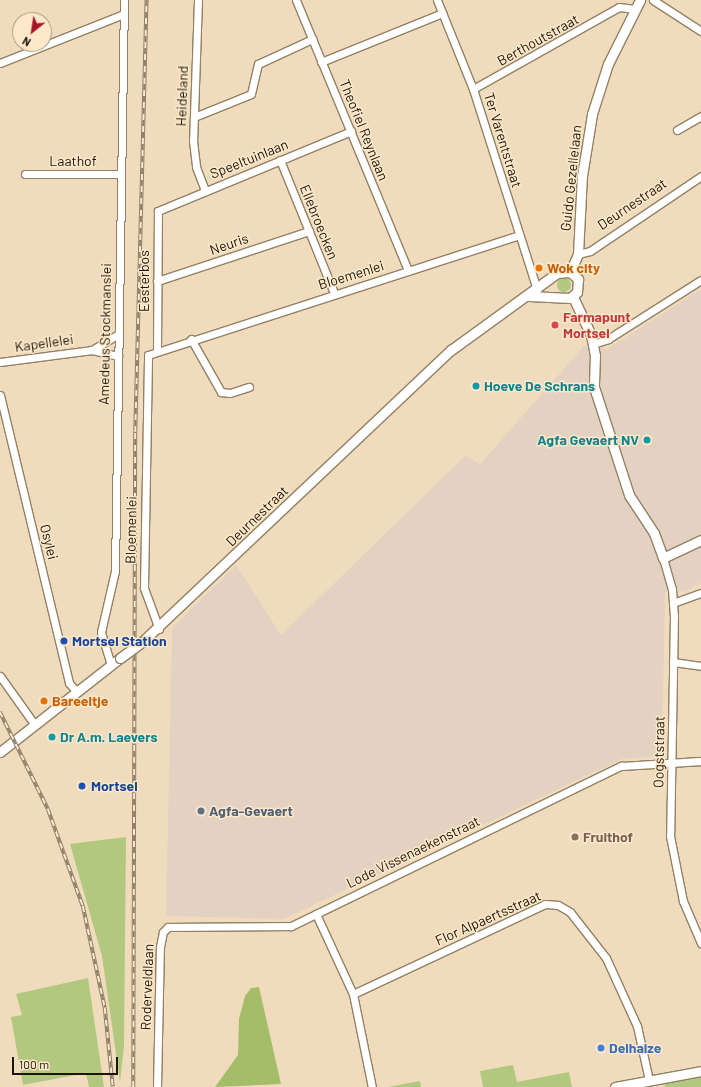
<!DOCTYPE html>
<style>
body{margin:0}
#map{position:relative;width:701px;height:1087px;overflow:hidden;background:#f0dcbd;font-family:Barlow,sans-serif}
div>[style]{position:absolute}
.industrial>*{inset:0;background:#e3d2c1}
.green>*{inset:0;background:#b1c87e}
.round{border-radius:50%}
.forest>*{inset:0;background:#a3bd68}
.roads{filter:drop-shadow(1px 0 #928164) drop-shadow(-1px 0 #928164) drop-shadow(0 1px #928164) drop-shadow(0 -1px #928164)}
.minor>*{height:7px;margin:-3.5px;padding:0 3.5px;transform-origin:3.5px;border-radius:3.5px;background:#fff}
.tertiary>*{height:9px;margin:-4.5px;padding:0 4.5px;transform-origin:4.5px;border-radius:4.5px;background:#fff}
.rail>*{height:3.5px;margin-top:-1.75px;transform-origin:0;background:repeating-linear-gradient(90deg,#fde9ca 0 6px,#8e806a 0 12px);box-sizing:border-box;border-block:1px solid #8e806a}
.bridges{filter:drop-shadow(1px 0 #928164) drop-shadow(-1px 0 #928164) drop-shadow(0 1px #928164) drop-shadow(0 -1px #928164)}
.tertiary-bridge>*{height:9px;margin:-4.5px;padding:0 4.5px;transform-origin:4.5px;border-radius:4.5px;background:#fff}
.dots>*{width:11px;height:11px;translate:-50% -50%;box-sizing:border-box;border:2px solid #fde9ca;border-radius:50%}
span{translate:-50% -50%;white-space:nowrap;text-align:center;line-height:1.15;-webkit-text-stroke:3px #fde9ca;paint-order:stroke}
.street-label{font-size:14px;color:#1b1409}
.food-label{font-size:14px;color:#c56008;font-weight:700}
.left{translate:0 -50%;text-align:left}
.health-label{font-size:14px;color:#be3a42;font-weight:700}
.culture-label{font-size:14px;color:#0d838f;font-weight:700}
.right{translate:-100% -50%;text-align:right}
.transit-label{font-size:14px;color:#164399;font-weight:700}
.service-label{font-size:14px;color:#4e5e75;font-weight:700}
.education-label{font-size:14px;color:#785e54;font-weight:700}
.shop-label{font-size:14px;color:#366cbe;font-weight:700}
.north{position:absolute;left:12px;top:12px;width:40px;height:40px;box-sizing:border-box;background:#fde9ca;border:1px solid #a3947d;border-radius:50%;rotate:210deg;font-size:11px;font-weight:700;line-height:16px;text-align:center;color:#1b1409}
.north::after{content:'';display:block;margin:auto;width:14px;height:18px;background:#a91328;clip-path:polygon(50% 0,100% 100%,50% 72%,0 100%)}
.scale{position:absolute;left:12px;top:1057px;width:106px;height:18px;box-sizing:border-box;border:2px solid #1b1409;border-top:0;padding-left:5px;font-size:12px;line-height:14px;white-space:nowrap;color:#1b1409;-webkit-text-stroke:3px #fde9ca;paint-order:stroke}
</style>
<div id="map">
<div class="industrial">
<div style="clip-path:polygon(701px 289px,701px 583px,685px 591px,665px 592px,662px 756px,622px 759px,284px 919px,166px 916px,172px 628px,236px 565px,281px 635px,466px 455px,480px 464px,584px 346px,607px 349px)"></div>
</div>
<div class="green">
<div class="round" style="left:557px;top:278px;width:14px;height:14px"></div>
<div style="clip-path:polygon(126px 837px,124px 1046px,120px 1082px,102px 956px,70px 844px)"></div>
<div style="clip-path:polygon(88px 978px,104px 1087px,89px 1087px,86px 1073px,23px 1085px,11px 1017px,22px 1015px,16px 994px)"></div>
<div style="clip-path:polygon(513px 1065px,517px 1082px,569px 1072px,572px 1087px,483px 1087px,480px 1071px)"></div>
<div style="clip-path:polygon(701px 1075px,701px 1087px,665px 1087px,663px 1079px)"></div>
<div style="clip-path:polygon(420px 1081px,421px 1087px,388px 1087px)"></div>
</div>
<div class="forest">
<div style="clip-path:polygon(259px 987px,281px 1084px,215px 1087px,238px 1055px,239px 1019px,245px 996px,251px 988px)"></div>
</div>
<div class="roads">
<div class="minor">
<div style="left:198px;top:0;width:141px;rotate:92deg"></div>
<div style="left:193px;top:141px;width:26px;rotate:83deg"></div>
<div style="left:196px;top:167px;width:26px;rotate:69deg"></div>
<div style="left:296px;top:0;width:293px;rotate:67.5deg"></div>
<div style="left:437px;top:0;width:96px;rotate:68deg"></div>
<div style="left:473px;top:89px;width:211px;rotate:72.3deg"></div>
<div style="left:653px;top:0;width:57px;rotate:32.9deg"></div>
<div style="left:321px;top:62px;width:131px;rotate:-22deg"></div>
<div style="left:0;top:63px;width:133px;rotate:-21.6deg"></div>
<div style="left:473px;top:89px;width:167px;rotate:-29.3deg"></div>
<div style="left:619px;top:7px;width:16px;rotate:7deg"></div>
<div style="left:194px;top:117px;width:61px;rotate:-22deg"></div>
<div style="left:251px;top:94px;width:31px;rotate:-77deg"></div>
<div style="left:258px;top:64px;width:60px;rotate:-24.8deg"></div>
<div style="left:677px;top:130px;width:28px;rotate:-30deg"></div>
<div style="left:280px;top:160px;width:144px;rotate:67.9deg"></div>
<div style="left:25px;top:174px;width:96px"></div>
<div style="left:578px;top:254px;width:12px;rotate:-14deg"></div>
<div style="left:590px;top:251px;width:134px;rotate:-34deg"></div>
<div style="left:157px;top:281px;width:160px;rotate:-18.2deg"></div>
<div style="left:191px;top:339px;width:61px;rotate:60.5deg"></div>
<div style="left:221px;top:392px;width:9px;rotate:6deg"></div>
<div style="left:230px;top:393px;width:20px;rotate:-18deg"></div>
<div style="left:593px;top:344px;width:16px;rotate:-18deg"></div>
<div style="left:608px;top:339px;width:110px;rotate:-32.4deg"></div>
<div style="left:92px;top:350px;width:31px;rotate:-31deg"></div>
<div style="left:157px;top:350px;width:139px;rotate:-89.6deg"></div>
<div style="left:158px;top:211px;width:209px;rotate:-22.5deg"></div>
<div style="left:0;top:362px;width:93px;rotate:-7.4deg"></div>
<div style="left:92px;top:350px;width:27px;rotate:13deg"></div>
<div style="left:0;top:395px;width:296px;rotate:76.5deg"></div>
<div style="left:69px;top:683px;width:12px;rotate:48deg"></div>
<div style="left:663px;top:558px;width:32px;rotate:74deg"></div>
<div style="left:672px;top:589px;width:26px;rotate:86deg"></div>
<div style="left:674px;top:615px;width:221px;rotate:91deg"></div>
<div style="left:670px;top:836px;width:66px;rotate:78.7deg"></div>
<div style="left:683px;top:901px;width:46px;rotate:66.8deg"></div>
<div style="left:673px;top:603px;width:30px;rotate:-20deg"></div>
<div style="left:159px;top:629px;width:44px;rotate:-110.1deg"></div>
<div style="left:144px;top:588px;width:233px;rotate:-89deg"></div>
<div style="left:148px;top:355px;width:390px;rotate:-17.9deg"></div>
<div style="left:673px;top:662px;width:28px;rotate:8deg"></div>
<div style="left:111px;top:665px;width:34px;rotate:-107deg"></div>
<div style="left:101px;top:632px;width:63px;rotate:-77.1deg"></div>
<div style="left:115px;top:571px;width:571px;rotate:-89.1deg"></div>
<div style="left:0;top:676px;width:60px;rotate:54.5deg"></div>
<div style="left:316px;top:914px;width:88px;rotate:65.2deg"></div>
<div style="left:353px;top:994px;width:95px;rotate:78.5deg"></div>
<div style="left:353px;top:994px;width:212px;rotate:-25.1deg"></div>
<div style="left:545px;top:904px;width:13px;rotate:4deg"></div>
<div style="left:558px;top:905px;width:14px;rotate:30deg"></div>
<div style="left:570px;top:912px;width:58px;rotate:52deg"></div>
<div style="left:606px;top:958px;width:75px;rotate:65.5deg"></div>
<div style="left:637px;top:1026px;width:55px;rotate:77.5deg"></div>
<div style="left:157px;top:1087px;width:140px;rotate:-88.8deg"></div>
<div style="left:160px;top:947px;width:15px;rotate:-79deg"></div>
<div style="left:163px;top:932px;width:7px;rotate:-45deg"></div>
<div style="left:168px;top:927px;width:123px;rotate:-0.5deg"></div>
<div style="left:291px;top:926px;width:367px;rotate:-25.9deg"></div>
<div style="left:621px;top:766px;width:80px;rotate:-3.6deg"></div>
</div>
<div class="tertiary">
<div style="left:570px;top:272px;width:20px;rotate:-66deg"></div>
<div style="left:578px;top:254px;width:78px;rotate:-87.1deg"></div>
<div style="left:582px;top:176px;width:63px;rotate:-80.8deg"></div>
<div style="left:592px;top:114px;width:52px;rotate:-72.3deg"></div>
<div style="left:608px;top:64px;width:72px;rotate:-63.4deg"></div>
<div style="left:573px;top:297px;width:42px;rotate:64.7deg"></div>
<div style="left:591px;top:335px;width:20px;rotate:79deg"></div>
<div style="left:595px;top:355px;width:32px;rotate:92deg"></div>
<div style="left:594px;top:387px;width:114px;rotate:72deg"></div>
<div style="left:629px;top:495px;width:45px;rotate:56.7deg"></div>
<div style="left:654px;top:533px;width:27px;rotate:70deg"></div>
<div style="left:663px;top:558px;width:42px;rotate:-25.3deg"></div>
<div style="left:143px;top:641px;width:424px;rotate:-43.4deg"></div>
<div style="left:451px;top:350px;width:131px;rotate:-36deg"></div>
<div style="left:557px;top:273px;width:13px;rotate:-4deg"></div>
<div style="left:570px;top:272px;width:11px;rotate:41deg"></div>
<div style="left:578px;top:279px;width:13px;rotate:94deg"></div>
<div style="left:577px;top:292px;width:9px;rotate:139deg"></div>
<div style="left:570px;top:298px;width:41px;rotate:-177.2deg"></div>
<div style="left:0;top:752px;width:152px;rotate:-38.1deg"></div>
<div style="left:615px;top:1087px;width:87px;rotate:-10.5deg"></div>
</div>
</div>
<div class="rail">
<div style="left:0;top:712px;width:108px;rotate:63.7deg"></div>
<div style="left:48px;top:809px;width:103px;rotate:70.2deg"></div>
<div style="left:83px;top:906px;width:104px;rotate:77.8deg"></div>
<div style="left:105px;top:1008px;width:79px;rotate:84.2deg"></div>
<div style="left:133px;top:1087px;width:655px;rotate:-89.83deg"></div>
<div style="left:135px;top:432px;width:432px;rotate:-88.5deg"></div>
</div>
<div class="bridges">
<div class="tertiary-bridge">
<div style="left:120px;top:658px;width:29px;rotate:-36deg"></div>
</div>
</div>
<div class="dots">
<div style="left:539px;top:268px;background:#e8710a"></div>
<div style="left:555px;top:325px;background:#e0444e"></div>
<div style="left:476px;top:386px;background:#0f9aa8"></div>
<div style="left:647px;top:440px;background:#0f9aa8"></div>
<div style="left:64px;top:641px;background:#1a4fb4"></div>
<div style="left:44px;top:701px;background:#e8710a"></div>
<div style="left:52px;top:737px;background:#0f9aa8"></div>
<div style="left:82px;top:786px;background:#1a4fb4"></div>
<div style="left:201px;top:811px;background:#5c6f8a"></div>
<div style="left:575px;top:837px;background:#8d6e63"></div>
<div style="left:601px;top:1048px;background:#3f7fe0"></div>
</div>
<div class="street-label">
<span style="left:538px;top:40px;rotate:-29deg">Berthoutstraat</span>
<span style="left:182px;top:96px;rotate:-88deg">Heideland</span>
<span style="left:364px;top:130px;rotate:68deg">Theofiel Reynlaan</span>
<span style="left:503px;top:140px;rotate:73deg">Ter Varentstraat</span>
<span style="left:249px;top:159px;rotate:-22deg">Speeltuinlaan</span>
<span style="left:73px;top:161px">Laathof</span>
<span style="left:571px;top:178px;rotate:-84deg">Guido Gezellelaan</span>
<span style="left:632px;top:204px;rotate:-34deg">Deurnestraat</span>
<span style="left:319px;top:222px;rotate:68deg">Ellebroecken</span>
<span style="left:229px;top:244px;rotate:-19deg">Neuris</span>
<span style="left:351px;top:275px;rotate:-17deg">Bloemenlei</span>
<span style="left:144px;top:281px;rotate:-90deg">Eesterbos</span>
<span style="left:105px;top:334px;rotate:-89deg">Amedeus Stockmanslei</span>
<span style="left:44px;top:343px;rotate:-8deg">Kapellelei</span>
<span style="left:257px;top:516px;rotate:-44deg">Deurnestraat</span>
<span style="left:131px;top:530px;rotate:-89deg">Bloemenlei</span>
<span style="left:49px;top:542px;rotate:76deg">Osylei</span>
<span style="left:659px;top:752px;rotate:-89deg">Oogststraat</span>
<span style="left:413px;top:852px;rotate:-26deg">Lode Vissenaekenstraat</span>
<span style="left:488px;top:918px;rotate:-24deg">Flor Alpaertsstraat</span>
<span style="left:147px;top:987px;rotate:-88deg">Roderveldlaan</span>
</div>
<div class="food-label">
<span class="left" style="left:547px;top:268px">Wok city</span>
<span class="left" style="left:52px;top:701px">Bareeltje</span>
</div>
<div class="health-label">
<span class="left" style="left:563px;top:325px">Farmapunt<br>Mortsel</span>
</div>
<div class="culture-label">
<span class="left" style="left:484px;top:386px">Hoeve De Schrans</span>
<span class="right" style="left:639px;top:440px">Agfa Gevaert NV</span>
<span class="left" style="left:60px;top:737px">Dr A.m. Laevers</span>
</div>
<div class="transit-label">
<span class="left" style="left:72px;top:641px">Mortsel Station</span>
<span class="left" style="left:91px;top:786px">Mortsel</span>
</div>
<div class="service-label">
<span class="left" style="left:209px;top:811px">Agfa-Gevaert</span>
</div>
<div class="education-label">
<span class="left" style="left:583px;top:837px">Fruithof</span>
</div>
<div class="shop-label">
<span class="left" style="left:609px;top:1048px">Delhaize</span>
</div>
<div class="north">N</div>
<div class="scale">100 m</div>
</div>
